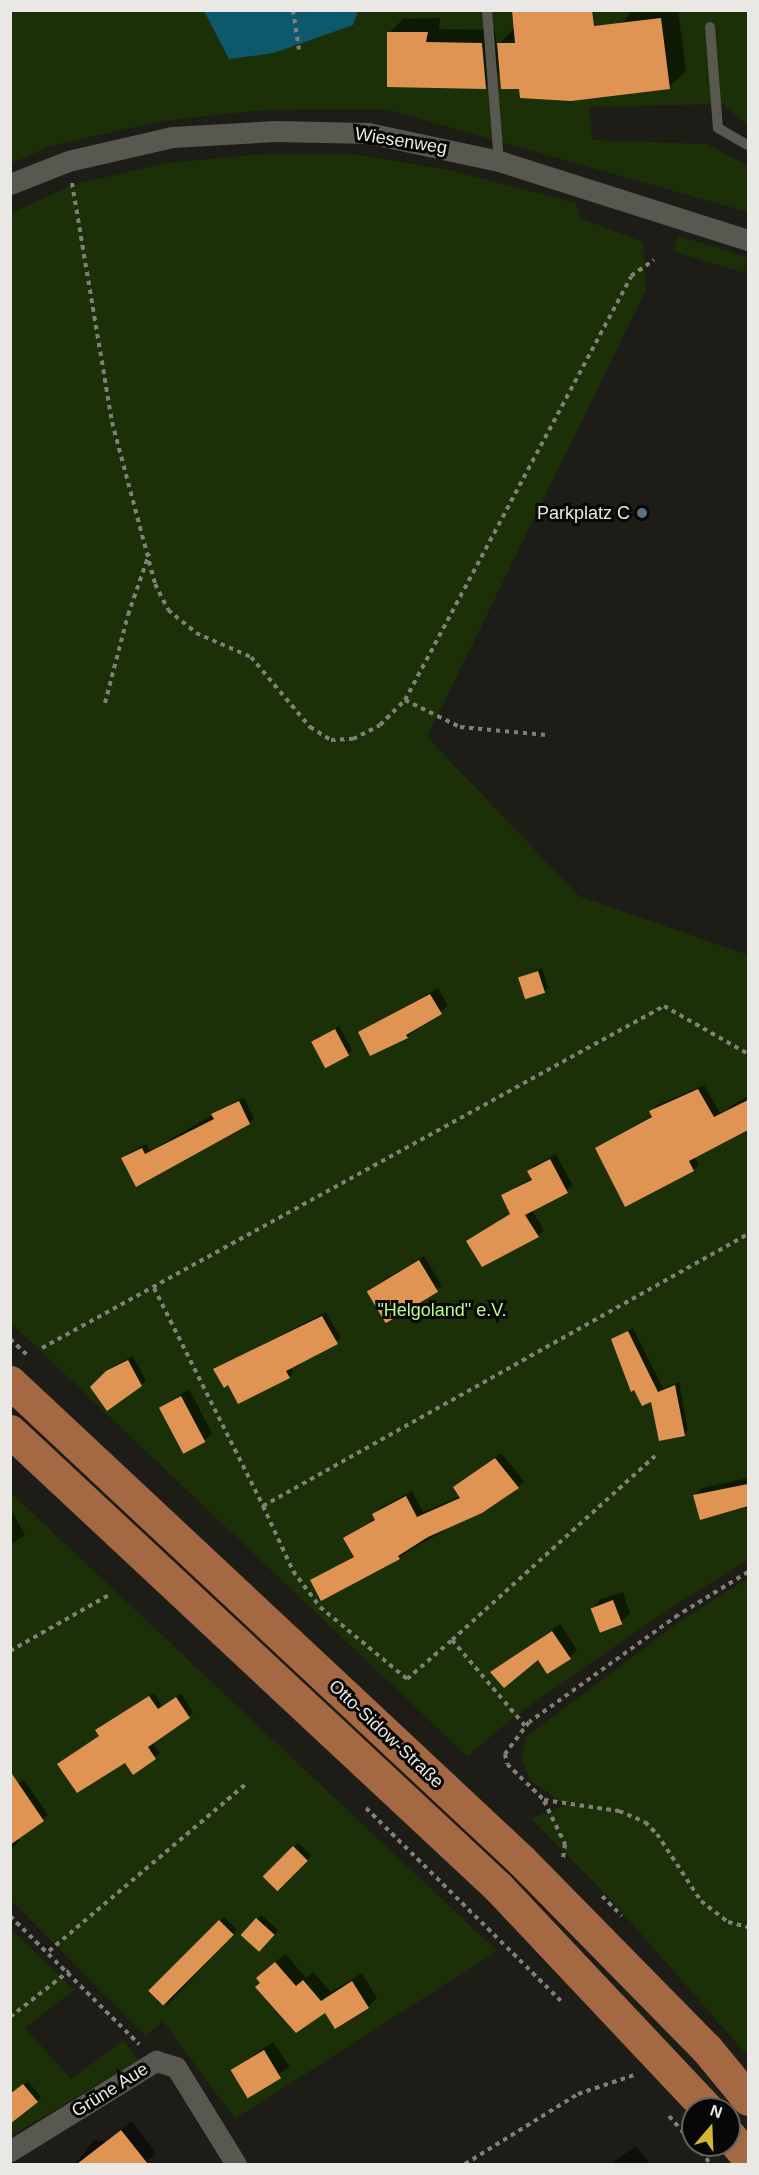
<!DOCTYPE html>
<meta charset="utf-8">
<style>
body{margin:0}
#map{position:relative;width:759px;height:2175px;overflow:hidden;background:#1e1c17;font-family:Helvetica,sans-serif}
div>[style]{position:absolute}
.green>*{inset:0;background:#1b3006;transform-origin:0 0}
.water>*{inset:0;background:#0d596b}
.shadow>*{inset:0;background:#0007;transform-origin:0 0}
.building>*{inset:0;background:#e09454;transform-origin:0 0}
.path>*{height:4px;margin-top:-2px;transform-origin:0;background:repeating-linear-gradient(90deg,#807f7a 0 4.5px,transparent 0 9px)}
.service>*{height:10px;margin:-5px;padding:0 5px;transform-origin:5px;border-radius:5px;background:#585750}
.minor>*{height:21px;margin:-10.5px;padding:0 10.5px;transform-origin:10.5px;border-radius:10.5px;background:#585750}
.primary>*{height:33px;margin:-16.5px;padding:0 16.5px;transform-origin:16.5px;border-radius:16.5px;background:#a46842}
.dots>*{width:16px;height:16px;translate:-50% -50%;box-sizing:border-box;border:3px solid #070705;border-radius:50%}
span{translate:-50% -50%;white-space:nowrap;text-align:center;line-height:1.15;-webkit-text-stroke:6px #070705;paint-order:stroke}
.street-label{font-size:18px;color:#e9e8e4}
.poi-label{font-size:18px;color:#e9e8e4}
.right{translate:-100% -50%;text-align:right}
.park-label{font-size:18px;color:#bcfa8d}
.frame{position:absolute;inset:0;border:12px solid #e9e8e4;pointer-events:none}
.north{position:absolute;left:681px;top:2097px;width:60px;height:60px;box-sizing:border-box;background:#070705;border:2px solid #61615e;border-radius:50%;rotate:19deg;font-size:16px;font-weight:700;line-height:24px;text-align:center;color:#e9e8e4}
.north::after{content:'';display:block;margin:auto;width:21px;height:27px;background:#d4b635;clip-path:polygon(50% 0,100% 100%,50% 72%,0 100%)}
</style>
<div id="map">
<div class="green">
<div style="clip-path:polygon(11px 11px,204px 11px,229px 59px,274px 53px,353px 25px,358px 11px,748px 11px,748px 126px,723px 104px,589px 107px,592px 140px,707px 144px,748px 166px,748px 212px,385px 109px,262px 110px,162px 121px,50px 146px,11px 164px)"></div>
<div style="clip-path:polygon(264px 154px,354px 154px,449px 170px,576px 203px,580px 218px,643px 242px,646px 290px,427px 737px,579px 896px,748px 955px,748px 1560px,669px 1609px,519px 1713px,467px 1756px,11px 1323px,10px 214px,72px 185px,166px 163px)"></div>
<div style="left:678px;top:236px;width:73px;height:16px;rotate:17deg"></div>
<div style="clip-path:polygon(10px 1492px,497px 1951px,235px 2119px,163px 2021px,146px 2036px,11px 1900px)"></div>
<div style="clip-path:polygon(748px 1578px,748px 2056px,614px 1903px,531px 1818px,566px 1805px,532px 1782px,521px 1759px,526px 1737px,683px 1619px)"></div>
<div style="clip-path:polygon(11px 1929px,74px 1990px,25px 2028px,71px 2079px,124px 2040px,138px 2060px,11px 2136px)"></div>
</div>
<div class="water">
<div style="clip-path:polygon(204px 11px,358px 11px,353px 25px,274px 53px,229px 59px)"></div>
</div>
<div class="shadow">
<div style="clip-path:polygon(632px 10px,678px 10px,686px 71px,669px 87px,520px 88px,501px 71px,485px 87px,389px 33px,403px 19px,440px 18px,439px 29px,495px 30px,497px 46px,515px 27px,618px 29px)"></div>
<div style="clip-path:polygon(542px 968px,548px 987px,544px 991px,519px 978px)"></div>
<div style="clip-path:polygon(438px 988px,448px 1006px,407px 1037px,360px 1032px)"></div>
<div style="clip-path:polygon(339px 1026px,352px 1050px,348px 1054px,313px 1042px)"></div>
<div style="clip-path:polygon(704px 1085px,720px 1113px,748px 1096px,748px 1126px,694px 1157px,699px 1165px,693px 1170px,597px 1148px,653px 1115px,651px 1112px,656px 1106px)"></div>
<div style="clip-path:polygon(244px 1097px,254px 1119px,249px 1123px,137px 1185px,123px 1159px,127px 1154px,146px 1144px,150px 1151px)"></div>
<div style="clip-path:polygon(556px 1154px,573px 1186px,532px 1210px,544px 1230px,538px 1236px,468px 1241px,511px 1213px,502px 1195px,532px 1178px,529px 1171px,535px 1165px)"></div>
<div style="left:424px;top:1256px;width:35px;height:65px;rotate:59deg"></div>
<div style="clip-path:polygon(326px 1312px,341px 1338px,290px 1367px,293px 1372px,289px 1377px,229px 1383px,215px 1369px)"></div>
<div style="clip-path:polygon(633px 1328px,663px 1388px,679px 1382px,688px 1430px,684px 1435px,652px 1400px,613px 1339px)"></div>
<div style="clip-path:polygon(133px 1356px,146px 1381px,141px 1385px,92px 1387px,112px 1367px)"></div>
<div style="clip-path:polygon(189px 1389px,212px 1433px,204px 1441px,160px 1409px)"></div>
<div style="clip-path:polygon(501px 1453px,524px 1481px,518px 1487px,399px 1557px,312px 1581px,354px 1556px,345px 1539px,376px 1518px,374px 1514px,380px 1508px,412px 1491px,423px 1512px,460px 1496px,455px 1487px)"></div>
<div style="clip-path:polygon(748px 1478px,748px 1504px,701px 1518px,694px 1496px,702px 1488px)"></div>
<div style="clip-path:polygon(10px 1508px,25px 1535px,10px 1545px)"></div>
<div style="clip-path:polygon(623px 1592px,630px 1613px,621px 1622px,591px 1609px,601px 1599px)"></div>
<div style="clip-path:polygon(560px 1624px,577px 1650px,570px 1657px,538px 1657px,492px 1672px)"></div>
<div style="clip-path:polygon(154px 1693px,162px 1706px,181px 1693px,193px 1713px,152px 1742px,160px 1753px,155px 1757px,134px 1773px,125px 1761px,59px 1764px,100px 1735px,97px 1730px,101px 1726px)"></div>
<div style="clip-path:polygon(24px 1780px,48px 1815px,18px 1838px,20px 1840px,10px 1850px,10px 1790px)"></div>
<div style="left:298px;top:1843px;width:18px;height:47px;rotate:43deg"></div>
<div style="left:261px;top:1915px;width:23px;height:27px;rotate:41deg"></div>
<div style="clip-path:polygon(224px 1917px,237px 1930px,166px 2007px,177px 1969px,174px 1966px)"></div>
<div style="clip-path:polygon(285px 1954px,306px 1978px,313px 1972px,331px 1992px,362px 1973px,377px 1998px,368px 2007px,325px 2011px,262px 1982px,267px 1969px)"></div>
<div style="left:273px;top:2042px;width:30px;height:49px;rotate:56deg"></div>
<div style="clip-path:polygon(28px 2081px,41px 2097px,37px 2101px,10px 2095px)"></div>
<div style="clip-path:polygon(132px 2121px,156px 2153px,144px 2164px,75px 2164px,94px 2140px,106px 2141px)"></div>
<div style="clip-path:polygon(636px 2146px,650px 2164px,611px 2164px,616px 2160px)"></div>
</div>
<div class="building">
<div style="clip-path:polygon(512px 10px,592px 10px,594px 26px,661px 18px,670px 89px,571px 101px,520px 98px,519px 89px,501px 89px,497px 43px,515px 43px)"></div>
<div style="clip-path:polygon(387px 32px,428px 32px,426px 42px,482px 43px,486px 89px,387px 87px)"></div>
<div style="left:538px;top:971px;width:23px;height:21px;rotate:72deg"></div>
<div style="clip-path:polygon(430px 994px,442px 1014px,406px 1035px,408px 1038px,370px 1056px,358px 1032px)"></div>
<div style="left:335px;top:1029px;width:30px;height:27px;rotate:62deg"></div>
<div style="clip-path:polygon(698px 1089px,714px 1117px,748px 1100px,748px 1130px,689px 1161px,694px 1171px,625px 1207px,595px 1148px,652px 1117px,649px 1111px)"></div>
<div style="clip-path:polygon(239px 1101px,250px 1124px,136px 1187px,121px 1158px,142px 1148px,145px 1154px,214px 1119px,211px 1114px)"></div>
<div style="clip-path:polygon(550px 1159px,568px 1193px,525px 1215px,539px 1237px,482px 1267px,466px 1241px,510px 1214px,501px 1195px,532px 1180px,527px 1171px)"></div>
<div style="left:419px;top:1260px;width:37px;height:61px;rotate:59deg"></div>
<div style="clip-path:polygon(322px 1316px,338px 1344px,286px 1371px,290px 1378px,238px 1404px,228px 1385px,224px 1388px,213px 1369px)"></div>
<div style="clip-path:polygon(628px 1331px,658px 1392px,675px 1385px,685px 1436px,659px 1441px,651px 1402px,642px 1406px,634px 1390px,631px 1392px,611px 1339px)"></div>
<div style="clip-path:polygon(128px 1360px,142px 1386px,107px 1411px,90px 1387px,106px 1371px)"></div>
<div style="left:181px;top:1396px;width:52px;height:25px;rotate:62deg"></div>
<div style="clip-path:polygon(495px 1458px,519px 1488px,482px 1513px,428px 1537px,398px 1556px,400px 1559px,321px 1601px,310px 1580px,354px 1557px,343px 1538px,375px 1520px,372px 1514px,406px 1496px,417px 1517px,460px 1498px,453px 1487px)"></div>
<div style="clip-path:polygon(748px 1484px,748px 1506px,700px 1520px,693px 1495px)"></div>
<div style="left:613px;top:1600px;width:26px;height:24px;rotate:69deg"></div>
<div style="clip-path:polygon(552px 1631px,571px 1659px,547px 1674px,538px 1660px,504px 1688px,490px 1672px)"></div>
<div style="clip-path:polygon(149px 1696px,158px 1709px,176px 1697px,190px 1718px,148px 1747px,156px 1759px,133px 1775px,125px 1763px,77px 1793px,57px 1764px,99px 1736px,95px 1730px)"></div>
<div style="clip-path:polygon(10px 1771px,44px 1821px,10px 1845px)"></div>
<div style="left:293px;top:1846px;width:21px;height:43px;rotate:45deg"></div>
<div style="left:256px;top:1918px;width:25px;height:23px;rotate:42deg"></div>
<div style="left:219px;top:1920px;width:21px;height:100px;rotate:45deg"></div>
<div style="clip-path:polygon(275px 1962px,296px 1986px,303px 1980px,321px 2001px,352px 1981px,369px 2008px,335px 2029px,325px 2013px,296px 2033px,255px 1987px,260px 1983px,256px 1978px)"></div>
<div style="left:264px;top:2050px;width:33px;height:39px;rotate:59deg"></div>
<div style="clip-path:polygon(23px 2084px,38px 2102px,10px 2124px,10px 2094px)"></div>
<div style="clip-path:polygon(121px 2130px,148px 2164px,77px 2164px)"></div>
</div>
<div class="path">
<div style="left:293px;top:10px;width:40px;rotate:81.5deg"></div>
<div style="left:72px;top:183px;width:242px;rotate:80.5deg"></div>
<div style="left:112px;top:422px;width:168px;rotate:75.1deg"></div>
<div style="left:155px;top:584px;width:29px;rotate:63deg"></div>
<div style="left:168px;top:610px;width:36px;rotate:39deg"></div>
<div style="left:196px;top:633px;width:60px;rotate:23.6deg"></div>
<div style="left:251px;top:657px;width:92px;rotate:49.9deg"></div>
<div style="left:310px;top:727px;width:25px;rotate:32deg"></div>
<div style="left:331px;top:740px;width:22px;rotate:-3deg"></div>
<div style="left:353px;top:739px;width:30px;rotate:-27deg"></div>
<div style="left:380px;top:725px;width:35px;rotate:-45deg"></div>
<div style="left:405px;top:700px;width:480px;rotate:-61.9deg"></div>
<div style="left:631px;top:276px;width:28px;rotate:-35deg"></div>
<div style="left:405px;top:700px;width:61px;rotate:26.1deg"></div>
<div style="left:460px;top:727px;width:87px;rotate:5.3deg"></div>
<div style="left:105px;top:703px;width:91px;rotate:-75.4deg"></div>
<div style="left:128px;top:615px;width:65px;rotate:-71deg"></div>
<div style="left:154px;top:1288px;width:244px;rotate:63.4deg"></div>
<div style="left:263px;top:1506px;width:556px;rotate:-29.28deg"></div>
<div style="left:10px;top:1339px;width:25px;rotate:43deg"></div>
<div style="left:42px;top:1348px;width:710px;rotate:-28.8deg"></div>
<div style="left:664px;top:1006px;width:97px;rotate:29.7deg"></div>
<div style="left:263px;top:1506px;width:72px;rotate:65.2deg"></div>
<div style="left:293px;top:1571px;width:45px;rotate:53.1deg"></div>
<div style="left:320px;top:1607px;width:113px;rotate:39.6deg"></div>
<div style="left:407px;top:1679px;width:60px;rotate:-40.9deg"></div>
<div style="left:452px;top:1640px;width:114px;rotate:49.6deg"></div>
<div style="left:748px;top:1572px;width:82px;rotate:148.4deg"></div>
<div style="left:678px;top:1615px;width:183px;rotate:144.3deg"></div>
<div style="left:529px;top:1722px;width:40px;rotate:127deg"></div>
<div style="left:505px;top:1754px;width:10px;rotate:79deg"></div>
<div style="left:507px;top:1764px;width:52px;rotate:44.2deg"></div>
<div style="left:544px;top:1800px;width:76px;rotate:8.3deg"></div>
<div style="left:619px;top:1811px;width:28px;rotate:23deg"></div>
<div style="left:645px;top:1822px;width:17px;rotate:45deg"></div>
<div style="left:657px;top:1834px;width:80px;rotate:56.7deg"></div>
<div style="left:701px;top:1901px;width:34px;rotate:38deg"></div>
<div style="left:728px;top:1922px;width:21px;rotate:14deg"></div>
<div style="left:452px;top:1640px;width:274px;rotate:-42.2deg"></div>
<div style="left:10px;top:1651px;width:114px;rotate:-29.5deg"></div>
<div style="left:544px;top:1801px;width:48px;rotate:64deg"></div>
<div style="left:565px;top:1844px;width:15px;rotate:98deg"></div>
<div style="left:366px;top:1808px;width:274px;rotate:44.7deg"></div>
<div style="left:602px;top:1896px;width:28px;rotate:45deg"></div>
<div style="left:10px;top:1916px;width:182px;rotate:44.8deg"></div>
<div style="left:49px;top:1951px;width:258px;rotate:-40.3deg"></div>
<div style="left:10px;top:2017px;width:75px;rotate:-37.9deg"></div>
<div style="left:669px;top:2116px;width:37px;rotate:49deg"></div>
<div style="left:694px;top:2145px;width:25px;rotate:48deg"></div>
<div style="left:465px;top:2164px;width:133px;rotate:-31.8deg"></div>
<div style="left:578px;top:2094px;width:59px;rotate:-18.7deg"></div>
</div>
<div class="service">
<div style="left:487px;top:10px;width:151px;rotate:85.5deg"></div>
<div style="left:710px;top:27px;width:101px;rotate:85.5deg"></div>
<div style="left:718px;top:128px;width:34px;rotate:30deg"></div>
</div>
<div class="minor">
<div style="left:10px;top:184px;width:62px;rotate:-21.6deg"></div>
<div style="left:68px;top:161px;width:107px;rotate:-13deg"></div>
<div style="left:172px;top:137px;width:104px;rotate:-3.3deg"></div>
<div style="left:276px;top:131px;width:92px;rotate:1.2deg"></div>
<div style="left:368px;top:133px;width:134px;rotate:12.1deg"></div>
<div style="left:499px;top:161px;width:261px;rotate:17.6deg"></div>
<div style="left:10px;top:2151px;width:172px;rotate:-31.7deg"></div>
<div style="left:156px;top:2061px;width:21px;rotate:17deg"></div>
<div style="left:176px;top:2067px;width:114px;rotate:58.3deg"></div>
</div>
<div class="primary">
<div style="left:10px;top:1382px;width:700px;rotate:43.09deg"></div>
<div style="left:521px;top:1860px;width:264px;rotate:45.5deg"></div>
<div style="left:706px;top:2048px;width:66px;rotate:50.5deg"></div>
<div style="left:10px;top:1431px;width:669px;rotate:43.06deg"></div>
<div style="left:499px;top:1888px;width:303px;rotate:46.7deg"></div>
<div style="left:729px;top:2135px;width:30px;rotate:50deg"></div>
</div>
<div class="dots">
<div style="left:642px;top:513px;background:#5c6f8a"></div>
</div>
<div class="street-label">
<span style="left:401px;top:141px;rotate:9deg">Wiesenweg</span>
<span style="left:386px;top:1734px;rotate:43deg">Otto-Sidow-Straße</span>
<span style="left:110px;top:2090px;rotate:-32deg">Grüne Aue</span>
</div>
<div class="poi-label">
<span class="right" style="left:630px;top:513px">Parkplatz C</span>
</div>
<div class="park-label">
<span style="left:442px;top:1310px">"Helgoland" e.V.</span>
</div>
<div class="frame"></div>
<div class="north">N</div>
</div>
